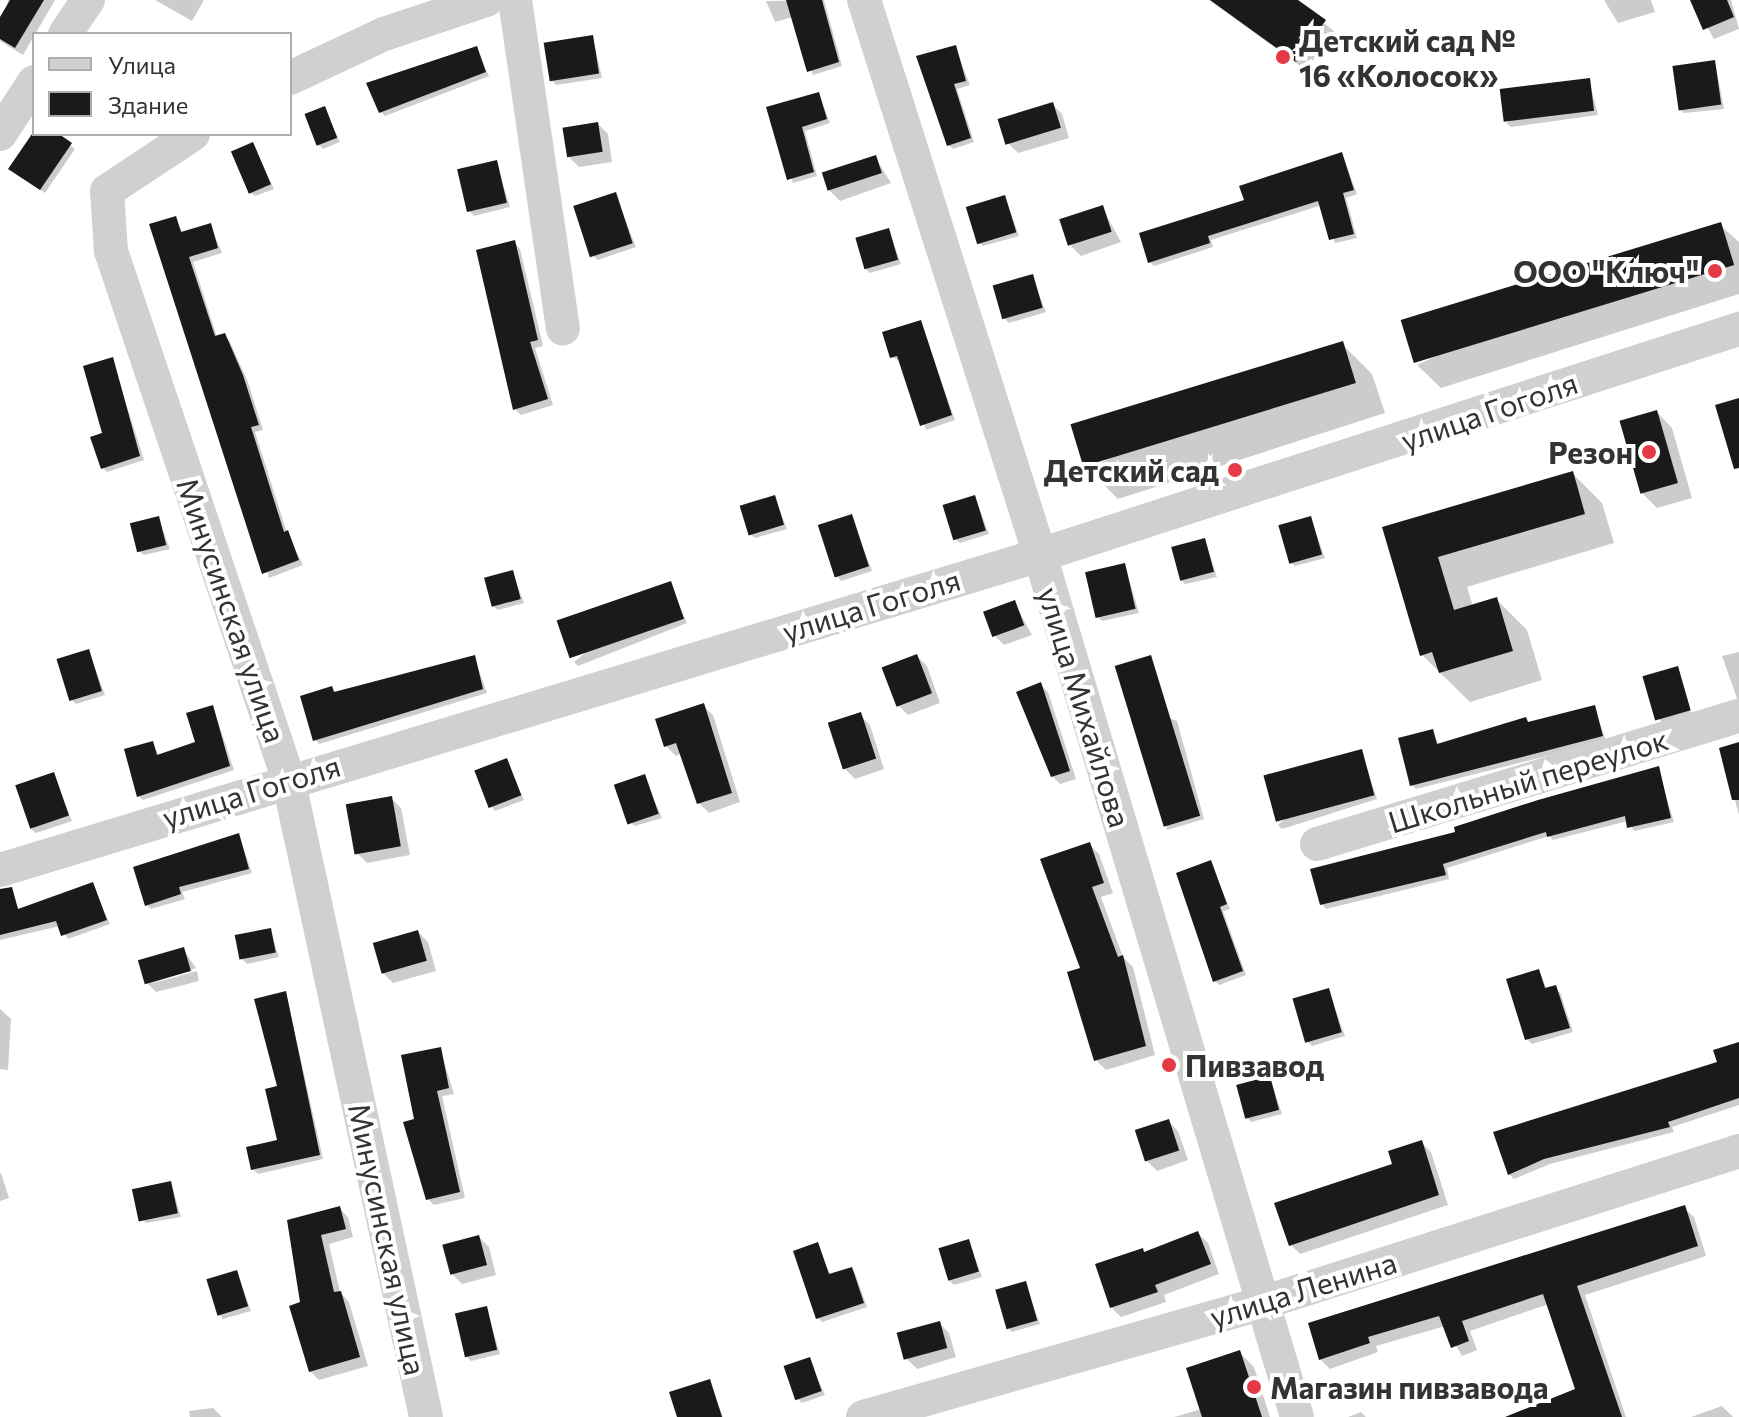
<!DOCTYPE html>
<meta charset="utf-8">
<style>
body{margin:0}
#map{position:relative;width:1739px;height:1417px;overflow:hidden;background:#fff;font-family:Commissioner,sans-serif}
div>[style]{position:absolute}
.shadow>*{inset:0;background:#0003}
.building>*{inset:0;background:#1a1a1a;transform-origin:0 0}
.minor>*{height:34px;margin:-17px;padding:0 17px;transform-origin:17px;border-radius:17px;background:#d0d0d0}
.dots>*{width:22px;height:22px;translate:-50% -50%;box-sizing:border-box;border:4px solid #fff;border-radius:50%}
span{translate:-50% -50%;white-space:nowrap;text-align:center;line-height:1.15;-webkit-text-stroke:8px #fff;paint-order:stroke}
.poi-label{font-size:30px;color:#333;font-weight:700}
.left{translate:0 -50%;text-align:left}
.right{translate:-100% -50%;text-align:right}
.street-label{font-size:30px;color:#333}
.legend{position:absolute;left:32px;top:32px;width:260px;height:104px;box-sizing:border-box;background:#fff;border:2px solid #adadad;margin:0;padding:10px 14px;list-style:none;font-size:24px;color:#333}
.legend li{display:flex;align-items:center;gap:16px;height:40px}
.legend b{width:40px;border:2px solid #adadad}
</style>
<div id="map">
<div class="shadow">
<div style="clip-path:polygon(8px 0,55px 0,23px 55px,0 41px)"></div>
<div style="clip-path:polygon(155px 0,204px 0,192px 21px)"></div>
<div style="clip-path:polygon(824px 0,842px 66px,813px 75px,793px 17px,775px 22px,766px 1px)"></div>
<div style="clip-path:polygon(1209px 0,1294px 0,1334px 31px,1306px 70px)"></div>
<div style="clip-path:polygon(1604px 0,1651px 0,1655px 12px,1618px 23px)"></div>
<div style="clip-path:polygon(1692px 0,1731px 0,1739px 29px,1714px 39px)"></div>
<div style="clip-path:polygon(593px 38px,602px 78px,556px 85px,552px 80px)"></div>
<div style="clip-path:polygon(955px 47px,970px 85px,957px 89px,974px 142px,953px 149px,949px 145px)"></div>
<div style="clip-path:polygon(476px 48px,489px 76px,385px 116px,381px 112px)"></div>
<div style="clip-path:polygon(1715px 62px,1724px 109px,1684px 113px,1679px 109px)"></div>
<div style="clip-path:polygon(1589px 80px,1598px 115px,1511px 127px,1506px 123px)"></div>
<div style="clip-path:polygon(819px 94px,830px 123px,805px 131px,817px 176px,793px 183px,768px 109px)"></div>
<div style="clip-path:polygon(1052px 104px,1062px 114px,1069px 138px,1018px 153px,1008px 143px)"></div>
<div style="clip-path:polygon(324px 108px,340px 142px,323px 149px,318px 144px)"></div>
<div style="clip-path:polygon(598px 124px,608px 134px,612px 162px,579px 167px,569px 157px)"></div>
<div style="clip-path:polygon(34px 134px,55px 134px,75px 149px,45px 193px,15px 173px)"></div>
<div style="clip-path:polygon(253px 144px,274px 189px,255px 196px,250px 192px)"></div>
<div style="clip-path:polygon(1342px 154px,1357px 194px,1346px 198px,1357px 238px,1335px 243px,1322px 205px,1211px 240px,1213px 247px,1154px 266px,1150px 262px,1246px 202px)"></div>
<div style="clip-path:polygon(875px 157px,891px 183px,840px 201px,830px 191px,825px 175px)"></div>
<div style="clip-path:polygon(496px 162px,510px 207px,474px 216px,470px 212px)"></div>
<div style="clip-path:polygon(615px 194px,636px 247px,598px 260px,593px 256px)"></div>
<div style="clip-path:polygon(1005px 197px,1019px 236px,983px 246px,978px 242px)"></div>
<div style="clip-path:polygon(1102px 207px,1121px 242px,1081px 256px,1071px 246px)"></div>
<div style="clip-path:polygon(175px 218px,183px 233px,211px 226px,222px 253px,193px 262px,217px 337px,229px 340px,248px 382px,263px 430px,255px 432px,287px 533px,303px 565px,269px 578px)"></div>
<div style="clip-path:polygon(1720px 225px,1739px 242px,1739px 294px,1441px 388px,1417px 365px)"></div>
<div style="clip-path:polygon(889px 230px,901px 264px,870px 273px,865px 268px)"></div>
<div style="clip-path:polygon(514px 242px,520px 249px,543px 346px,535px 348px,553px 405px,521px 415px,515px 409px)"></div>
<div style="clip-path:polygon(1032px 277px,1046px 312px,1009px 323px,1005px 319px)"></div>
<div style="clip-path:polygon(921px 323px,955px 420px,926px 430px,900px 361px,892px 357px)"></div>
<div style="clip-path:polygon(1342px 344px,1372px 374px,1385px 413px,1118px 499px,1088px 469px)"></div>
<div style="clip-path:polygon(112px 359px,144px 460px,107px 472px,103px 468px)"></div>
<div style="clip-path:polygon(1657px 412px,1672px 428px,1692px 498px,1657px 508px,1641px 492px)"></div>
<div style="clip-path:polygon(1572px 473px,1602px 503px,1614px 543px,1467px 587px,1473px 607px,1497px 600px,1527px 630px,1542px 680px,1470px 702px,1422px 655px,1385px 528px)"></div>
<div style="clip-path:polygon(975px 497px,989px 534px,960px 543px,955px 539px)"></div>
<div style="clip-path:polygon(775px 498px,787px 529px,755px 538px,750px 534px)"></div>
<div style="clip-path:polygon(851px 517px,872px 571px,841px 581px,837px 576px)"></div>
<div style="clip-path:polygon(158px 518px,170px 549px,144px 555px,139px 551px)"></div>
<div style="clip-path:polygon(1311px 518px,1325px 558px,1295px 566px,1290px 562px)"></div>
<div style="clip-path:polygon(1205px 540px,1217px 577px,1185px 584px,1181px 580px)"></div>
<div style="clip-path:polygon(1125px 565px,1139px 613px,1102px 621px,1098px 617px)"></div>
<div style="clip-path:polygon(513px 573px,524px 603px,498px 610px,493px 606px)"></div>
<div style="clip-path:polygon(670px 584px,687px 623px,578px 666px,574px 662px)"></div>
<div style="clip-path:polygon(1014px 602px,1032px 635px,1004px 645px,994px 635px)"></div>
<div style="clip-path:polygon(89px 652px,105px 695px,76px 704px,72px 700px)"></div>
<div style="clip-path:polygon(1739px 652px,1739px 700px,1738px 701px,1722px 656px)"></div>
<div style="clip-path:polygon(917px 656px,927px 666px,940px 703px,908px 715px,898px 705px)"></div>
<div style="clip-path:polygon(474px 657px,487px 693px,319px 744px,315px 739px,332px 688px,337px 693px)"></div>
<div style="clip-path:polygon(1150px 657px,1169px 718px,1177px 721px,1204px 819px,1167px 830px)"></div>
<div style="clip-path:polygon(1678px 668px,1691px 715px,1663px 723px,1659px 719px)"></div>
<div style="clip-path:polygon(1040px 684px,1048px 692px,1076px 779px,1060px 784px,1052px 776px)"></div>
<div style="clip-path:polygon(703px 706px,713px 715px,740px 802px,709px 813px,699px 803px,682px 753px,676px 756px,666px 746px)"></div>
<div style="clip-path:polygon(213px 707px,234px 770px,143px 800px,139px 796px,153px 743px,159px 756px,197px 744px)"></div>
<div style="clip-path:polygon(1594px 707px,1606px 741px,1416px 789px,1412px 785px,1433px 732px,1439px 745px)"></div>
<div style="clip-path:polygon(860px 715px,870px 725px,884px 769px,855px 779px,845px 769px)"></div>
<div style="clip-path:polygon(1739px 744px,1739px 815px,1721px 749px)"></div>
<div style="clip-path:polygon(1361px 751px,1377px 799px,1282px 829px,1278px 825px)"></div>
<div style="clip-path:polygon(507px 761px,524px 800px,495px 811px,491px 806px)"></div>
<div style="clip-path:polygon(1658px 769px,1674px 822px,1634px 831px,1628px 821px,1553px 840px,1549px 836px,1447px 868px,1449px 879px,1326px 909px,1322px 904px,1458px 833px)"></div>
<div style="clip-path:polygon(54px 775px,72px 821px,36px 833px,31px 829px)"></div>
<div style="clip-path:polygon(644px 777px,662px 818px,635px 826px,630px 822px)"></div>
<div style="clip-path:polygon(391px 798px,401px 808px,410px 855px,367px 863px,357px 853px)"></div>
<div style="clip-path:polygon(239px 835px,252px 873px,182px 892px,185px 899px,151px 909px,147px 905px)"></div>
<div style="clip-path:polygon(1089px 844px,1099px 854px,1113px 893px,1101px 897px,1123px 957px,1133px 967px,1155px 1055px,1106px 1070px,1096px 1060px,1083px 969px)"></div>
<div style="clip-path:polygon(1210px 862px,1230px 909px,1223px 911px,1246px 975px,1219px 985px,1215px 981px)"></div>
<div style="clip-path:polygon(92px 884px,110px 924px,68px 939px,60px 926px,0 940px,0 906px,15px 902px,20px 910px)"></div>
<div style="clip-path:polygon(270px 930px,279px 957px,247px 964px,242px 959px)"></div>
<div style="clip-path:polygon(418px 932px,428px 942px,436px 971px,393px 983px,383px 973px)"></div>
<div style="clip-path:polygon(183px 949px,196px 968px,150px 984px,197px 971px,199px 981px,156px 992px,146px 982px)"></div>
<div style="clip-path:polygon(1539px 971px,1547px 989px,1560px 992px,1573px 1032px,1532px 1044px,1527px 1039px)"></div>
<div style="clip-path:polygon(1329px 991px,1345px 1036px,1312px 1046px,1308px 1042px)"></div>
<div style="clip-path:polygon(286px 993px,323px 1159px,258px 1174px,253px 1169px,279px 1142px)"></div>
<div style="clip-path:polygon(0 1009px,11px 1019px,8px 1070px,0 1069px)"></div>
<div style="clip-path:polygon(1739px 1044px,1739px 1105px,1672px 1127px,1674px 1132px,1550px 1164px,1514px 1179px,1509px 1174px,1720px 1064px)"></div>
<div style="clip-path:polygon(440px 1049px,454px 1094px,442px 1096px,465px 1198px,434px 1205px,428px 1199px,416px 1120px)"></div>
<div style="clip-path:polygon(1270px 1078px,1282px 1114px,1251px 1122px,1247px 1117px)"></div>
<div style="clip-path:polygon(1168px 1121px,1178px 1131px,1188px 1160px,1157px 1171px,1147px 1161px)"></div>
<div style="clip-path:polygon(1421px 1142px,1431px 1152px,1448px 1205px,1300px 1254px,1290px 1244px)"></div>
<div style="clip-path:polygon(1px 1173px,9px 1198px,0 1201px,0 1174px)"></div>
<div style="clip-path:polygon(171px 1183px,181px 1217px,146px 1223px,142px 1219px)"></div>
<div style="clip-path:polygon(339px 1208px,348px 1217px,353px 1237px,329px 1244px,340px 1292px,349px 1302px,368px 1366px,319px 1380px,310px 1371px,289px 1221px)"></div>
<div style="clip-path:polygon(1684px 1208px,1694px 1217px,1706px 1256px,1585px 1295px,1626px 1417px,1529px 1417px,1526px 1408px,1578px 1390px,1549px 1304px,1470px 1331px,1477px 1350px,1462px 1356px,1445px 1326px,1376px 1346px,1378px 1352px,1330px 1369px,1320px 1359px,1311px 1325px)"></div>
<div style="clip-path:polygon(1198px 1233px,1208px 1243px,1219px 1274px,1164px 1295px,1166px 1302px,1121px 1317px,1111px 1307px)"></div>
<div style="clip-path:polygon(479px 1237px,489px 1247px,496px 1275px,462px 1284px,452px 1274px)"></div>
<div style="clip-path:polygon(969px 1242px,982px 1277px,954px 1285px,950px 1281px)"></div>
<div style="clip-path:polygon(817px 1245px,831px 1276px,851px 1269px,855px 1273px,867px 1307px,822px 1322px,818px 1318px)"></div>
<div style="clip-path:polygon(237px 1272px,251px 1311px,223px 1319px,219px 1314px)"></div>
<div style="clip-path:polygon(1025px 1283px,1040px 1324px,1012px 1332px,1008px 1328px)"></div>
<div style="clip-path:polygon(486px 1308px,500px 1354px,471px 1361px,466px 1356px)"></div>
<div style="clip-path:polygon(939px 1323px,949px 1333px,956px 1357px,917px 1369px,907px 1359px)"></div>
<div style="clip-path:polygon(1240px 1353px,1254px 1367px,1270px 1417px,1174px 1417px,1202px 1409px)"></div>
<div style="clip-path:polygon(809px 1360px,825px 1395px,802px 1403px,797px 1398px)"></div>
<div style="clip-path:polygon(709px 1381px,723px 1417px,679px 1417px)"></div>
<div style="clip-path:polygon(1722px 1406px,1733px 1417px,1691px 1417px)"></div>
<div style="clip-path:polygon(213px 1408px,222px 1417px,190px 1417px,189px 1411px)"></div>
<div style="clip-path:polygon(1361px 1412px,1366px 1417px,1348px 1417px)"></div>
</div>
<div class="building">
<div style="clip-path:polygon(10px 0,44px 0,15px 48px,0 39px,0 17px)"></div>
<div style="clip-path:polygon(786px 0,822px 0,839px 62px,807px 72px)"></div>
<div style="clip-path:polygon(1210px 0,1298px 0,1326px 20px,1296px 62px)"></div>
<div style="clip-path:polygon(1690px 0,1727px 0,1734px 17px,1703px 30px)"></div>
<div style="left:593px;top:35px;width:39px;height:50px;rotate:81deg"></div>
<div style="clip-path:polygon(956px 45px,966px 81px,954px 84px,971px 138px,947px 146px,916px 56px)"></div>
<div style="clip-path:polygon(477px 46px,486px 72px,379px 113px,366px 83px)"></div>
<div style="left:1715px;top:60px;width:45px;height:43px;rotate:82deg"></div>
<div style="left:1590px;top:78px;width:33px;height:91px;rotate:83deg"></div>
<div style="clip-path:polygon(819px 92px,827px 119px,802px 127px,814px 172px,787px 180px,766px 107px)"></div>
<div style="left:1053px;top:102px;width:27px;height:58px;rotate:73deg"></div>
<div style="left:325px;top:106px;width:34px;height:22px;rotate:69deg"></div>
<div style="left:598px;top:122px;width:30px;height:36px;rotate:81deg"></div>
<div style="clip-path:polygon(32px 134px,59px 134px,72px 143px,40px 190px,8px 169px)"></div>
<div style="left:253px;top:142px;width:46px;height:24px;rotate:67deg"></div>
<div style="clip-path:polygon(1342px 152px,1354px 190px,1343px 193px,1354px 234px,1329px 240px,1318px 201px,1208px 236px,1210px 243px,1148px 263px,1139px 233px,1244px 200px,1239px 186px)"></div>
<div style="left:876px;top:155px;width:19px;height:57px;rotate:72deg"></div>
<div style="left:497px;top:160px;width:44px;height:41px;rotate:77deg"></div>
<div style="left:616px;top:192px;width:54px;height:45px;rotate:72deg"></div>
<div style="left:1005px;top:195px;width:39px;height:41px;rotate:73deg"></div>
<div style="left:1103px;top:205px;width:28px;height:46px;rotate:72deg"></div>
<div style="clip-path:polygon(176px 216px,181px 232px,211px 223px,218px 248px,189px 257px,215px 336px,225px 333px,243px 375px,259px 425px,251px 427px,284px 532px,288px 530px,299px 560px,262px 574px,149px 224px)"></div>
<div style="left:1721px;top:222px;width:45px;height:335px;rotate:73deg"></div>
<div style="left:889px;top:228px;width:33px;height:35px;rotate:74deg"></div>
<div style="clip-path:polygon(515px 240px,538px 340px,530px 342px,548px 399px,513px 410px,476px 250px)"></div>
<div style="left:1033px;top:274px;width:35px;height:42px;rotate:74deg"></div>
<div style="clip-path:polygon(921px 320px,952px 415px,920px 426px,897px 356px,890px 358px,882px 332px)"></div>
<div style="left:1343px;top:341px;width:44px;height:285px;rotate:73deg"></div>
<div style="clip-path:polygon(113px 357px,140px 456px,101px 469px,90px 437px,102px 433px,83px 366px)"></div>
<div style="clip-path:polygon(1739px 398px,1739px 468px,1734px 469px,1715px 405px)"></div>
<div style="left:1657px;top:410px;width:76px;height:39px;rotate:74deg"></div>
<div style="clip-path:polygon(1573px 471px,1585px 514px,1438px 557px,1454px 610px,1497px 597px,1513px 651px,1439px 673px,1432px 652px,1420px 656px,1382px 527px)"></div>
<div style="left:775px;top:495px;width:31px;height:37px;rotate:73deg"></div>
<div style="left:975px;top:495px;width:37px;height:34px;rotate:73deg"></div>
<div style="left:852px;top:514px;width:55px;height:36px;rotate:72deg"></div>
<div style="left:159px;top:516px;width:30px;height:30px;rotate:76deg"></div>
<div style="left:1311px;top:516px;width:40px;height:34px;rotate:74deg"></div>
<div style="left:1205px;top:538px;width:35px;height:35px;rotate:75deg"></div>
<div style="left:1125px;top:563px;width:47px;height:41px;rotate:77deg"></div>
<div style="left:513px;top:570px;width:30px;height:30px;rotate:75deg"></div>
<div style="left:671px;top:581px;width:40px;height:121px;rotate:71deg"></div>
<div style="left:1015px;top:600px;width:27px;height:34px;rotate:70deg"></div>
<div style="left:89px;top:649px;width:44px;height:34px;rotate:73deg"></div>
<div style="left:917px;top:654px;width:42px;height:38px;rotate:69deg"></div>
<div style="clip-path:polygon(475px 655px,483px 689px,313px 741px,300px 696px,332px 686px,334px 692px)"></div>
<div style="left:1151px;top:655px;width:168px;height:38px;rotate:73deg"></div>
<div style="left:1678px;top:666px;width:46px;height:37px;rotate:74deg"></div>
<div style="clip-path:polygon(1041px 682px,1070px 771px,1051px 777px,1016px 692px)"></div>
<div style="clip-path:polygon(704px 703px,732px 793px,697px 804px,676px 743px,664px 747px,655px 719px)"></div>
<div style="clip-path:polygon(213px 705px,230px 766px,137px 797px,124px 749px,153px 741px,157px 755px,195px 742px,186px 713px)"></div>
<div style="clip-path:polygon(1595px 705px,1603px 736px,1410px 786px,1398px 738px,1433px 729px,1437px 744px,1526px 717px,1528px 722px)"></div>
<div style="left:861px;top:712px;width:49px;height:35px;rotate:72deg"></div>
<div style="clip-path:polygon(1739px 742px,1739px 800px,1732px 800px,1719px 748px)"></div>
<div style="left:1362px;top:749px;width:48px;height:102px;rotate:75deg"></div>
<div style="left:507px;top:758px;width:40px;height:35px;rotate:69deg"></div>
<div style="clip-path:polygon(1659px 766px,1671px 818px,1627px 828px,1625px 816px,1547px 837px,1546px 832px,1443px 864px,1446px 875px,1320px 905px,1310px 869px,1455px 832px,1454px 827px,1538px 800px)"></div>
<div style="left:54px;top:772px;width:46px;height:41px;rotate:71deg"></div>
<div style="left:645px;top:774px;width:42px;height:33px;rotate:71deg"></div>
<div style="left:392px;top:796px;width:51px;height:47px;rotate:80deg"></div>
<div style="clip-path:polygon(239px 833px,249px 869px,179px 887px,181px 894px,145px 906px,133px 867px)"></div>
<div style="clip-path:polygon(1090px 842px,1104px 883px,1092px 887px,1118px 957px,1123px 955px,1146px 1046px,1094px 1061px,1067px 972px,1080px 968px,1040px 859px)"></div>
<div style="clip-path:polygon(1211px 860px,1227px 904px,1220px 907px,1243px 971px,1213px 982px,1176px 873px)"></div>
<div style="clip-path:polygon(93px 882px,107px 920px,61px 936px,56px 921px,0 935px,0 889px,12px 887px,18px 909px)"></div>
<div style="left:271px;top:928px;width:25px;height:37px;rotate:79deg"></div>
<div style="left:418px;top:930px;width:32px;height:47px;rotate:74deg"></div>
<div style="left:184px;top:947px;width:25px;height:48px;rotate:74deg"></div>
<div style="clip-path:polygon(1539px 969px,1545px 988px,1556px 985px,1570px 1028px,1525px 1040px,1506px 979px)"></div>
<div style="left:1329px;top:988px;width:46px;height:38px;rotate:74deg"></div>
<div style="clip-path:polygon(286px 991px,320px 1155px,251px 1170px,246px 1147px,277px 1140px,265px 1089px,277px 1086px,254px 999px)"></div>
<div style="clip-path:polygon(1739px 1042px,1739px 1098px,1668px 1122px,1670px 1127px,1544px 1159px,1508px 1175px,1493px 1132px,1717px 1062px,1713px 1050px)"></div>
<div style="clip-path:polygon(441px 1047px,449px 1088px,437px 1091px,460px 1192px,426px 1200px,403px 1122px,414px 1119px,401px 1055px)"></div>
<div style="left:1270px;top:1076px;width:35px;height:35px;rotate:75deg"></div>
<div style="left:1169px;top:1119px;width:33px;height:36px;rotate:72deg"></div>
<div style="clip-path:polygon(1422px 1140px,1439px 1195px,1289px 1246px,1274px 1203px,1392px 1164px,1388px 1151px)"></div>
<div style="left:171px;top:1181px;width:33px;height:40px;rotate:78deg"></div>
<div style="clip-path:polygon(1685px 1205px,1698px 1246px,1577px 1286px,1622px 1417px,1505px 1417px,1575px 1389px,1543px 1294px,1462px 1321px,1469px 1341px,1451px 1348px,1439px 1316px,1368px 1337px,1370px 1343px,1319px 1360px,1308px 1323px)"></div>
<div style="clip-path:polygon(340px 1206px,346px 1229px,321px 1235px,334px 1292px,341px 1291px,360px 1357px,309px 1372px,289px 1306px,300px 1302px,287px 1220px)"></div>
<div style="clip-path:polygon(1198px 1231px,1211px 1264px,1155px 1285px,1158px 1292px,1110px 1308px,1095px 1264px,1143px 1248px,1144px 1252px)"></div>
<div style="left:479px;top:1235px;width:31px;height:38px;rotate:75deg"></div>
<div style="left:969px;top:1239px;width:34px;height:32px;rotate:73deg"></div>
<div style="clip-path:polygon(818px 1242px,829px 1274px,852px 1267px,864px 1303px,816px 1319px,793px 1251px)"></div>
<div style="left:237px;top:1270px;width:38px;height:32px;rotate:73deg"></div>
<div style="left:1026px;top:1281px;width:41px;height:32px;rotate:74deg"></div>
<div style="left:487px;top:1306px;width:45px;height:33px;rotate:77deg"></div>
<div style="left:940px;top:1321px;width:28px;height:45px;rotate:75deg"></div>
<div style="clip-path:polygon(1240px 1350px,1262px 1417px,1202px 1417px,1186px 1368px)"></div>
<div style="left:810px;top:1357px;width:36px;height:28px;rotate:71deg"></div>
<div style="clip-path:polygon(710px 1379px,722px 1417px,677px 1417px,669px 1392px)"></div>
</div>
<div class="minor">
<div style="left:515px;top:0;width:332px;rotate:81.7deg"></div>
<div style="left:864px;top:0;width:582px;rotate:72.41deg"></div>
<div style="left:1040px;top:555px;width:899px;rotate:73.4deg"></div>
<div style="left:65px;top:34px;width:41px;rotate:-55.9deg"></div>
<div style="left:290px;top:78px;width:104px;rotate:-25.1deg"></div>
<div style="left:384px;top:34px;width:108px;rotate:-18.4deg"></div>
<div style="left:0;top:134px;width:62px;rotate:-56.8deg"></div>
<div style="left:193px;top:134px;width:103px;rotate:146.5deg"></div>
<div style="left:107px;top:191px;width:60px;rotate:86.2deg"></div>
<div style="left:111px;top:251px;width:556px;rotate:71.43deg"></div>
<div style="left:288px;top:778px;width:654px;rotate:77.81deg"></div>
<div style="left:1317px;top:844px;width:441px;rotate:-16.9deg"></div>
<div style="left:0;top:870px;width:1087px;rotate:-16.85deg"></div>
<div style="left:1040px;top:555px;width:735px;rotate:-17.92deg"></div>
<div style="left:863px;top:1417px;width:415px;rotate:-15.9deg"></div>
<div style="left:1262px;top:1303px;width:501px;rotate:-17.67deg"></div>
</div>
<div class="dots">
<div style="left:1283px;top:57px;background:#e63946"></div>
<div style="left:1715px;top:271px;background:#e63946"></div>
<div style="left:1649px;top:452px;background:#e63946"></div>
<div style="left:1235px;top:470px;background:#e63946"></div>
<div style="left:1169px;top:1065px;background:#e63946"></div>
<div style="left:1254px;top:1387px;background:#e63946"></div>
</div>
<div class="poi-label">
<span class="left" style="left:1299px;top:57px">Детский сад №<br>16 «Колосок»</span>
<span class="right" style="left:1699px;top:271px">ООО "Ключ"</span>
<span class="right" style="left:1633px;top:452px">Резон</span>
<span class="right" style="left:1219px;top:470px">Детский сад</span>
<span class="left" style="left:1185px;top:1065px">Пивзавод</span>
<span class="left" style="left:1270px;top:1387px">Магазин пивзавода</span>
</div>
<div class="street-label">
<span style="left:1489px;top:411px;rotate:-19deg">улица Гоголя</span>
<span style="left:871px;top:605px;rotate:-17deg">улица Гоголя</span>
<span style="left:232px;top:610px;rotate:71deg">Минусинская улица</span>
<span style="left:1085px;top:707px;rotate:73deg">улица Михайлова</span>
<span style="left:1528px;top:780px;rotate:-17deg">Школьный переулок</span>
<span style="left:251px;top:791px;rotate:-17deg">улица Гоголя</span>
<span style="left:388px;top:1239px;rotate:78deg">Минусинская улица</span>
<span style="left:1303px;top:1289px;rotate:-17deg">улица Ленина</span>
</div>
<ul class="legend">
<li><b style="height:10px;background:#d0d0d0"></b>Улица</li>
<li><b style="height:22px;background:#1a1a1a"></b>Здание</li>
</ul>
</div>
